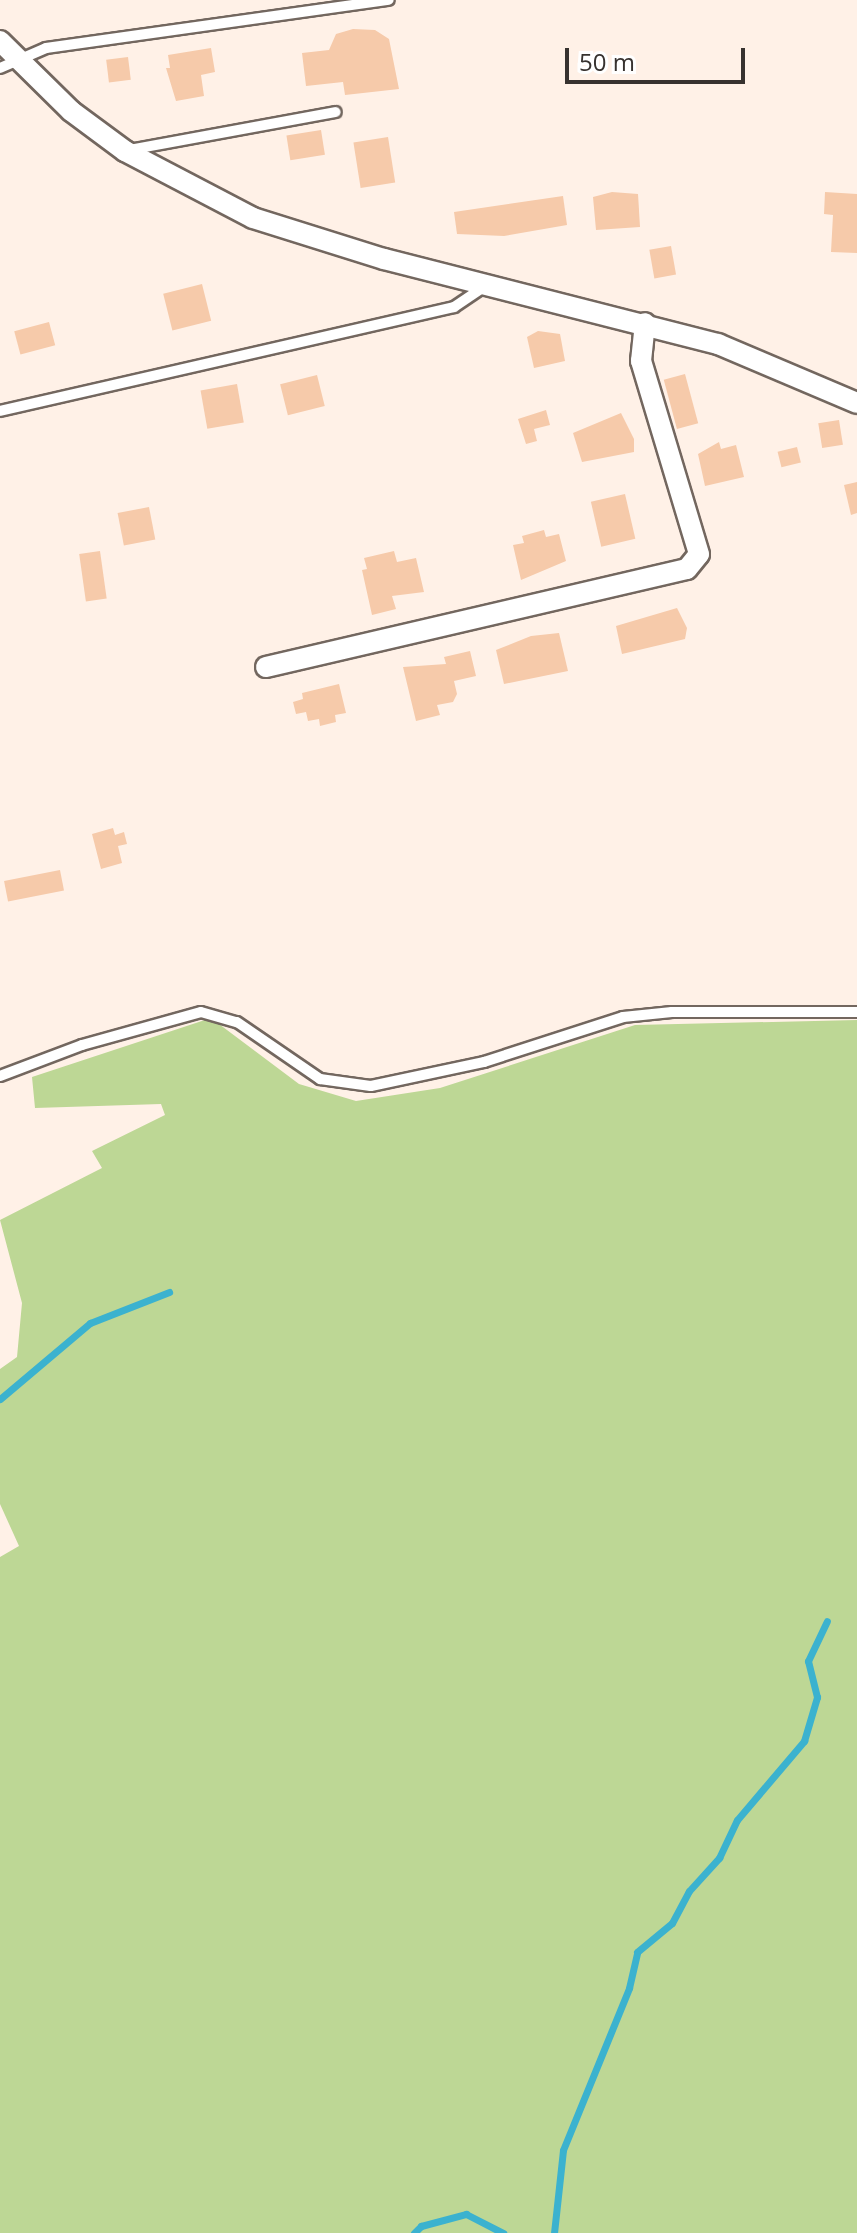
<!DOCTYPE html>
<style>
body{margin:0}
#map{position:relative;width:857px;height:2233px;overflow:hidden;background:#fff1e7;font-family:"Open Sans",sans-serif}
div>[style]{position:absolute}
.green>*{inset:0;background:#bdd795}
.stream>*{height:7px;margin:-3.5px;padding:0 3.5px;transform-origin:3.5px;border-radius:3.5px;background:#3bb2cf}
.building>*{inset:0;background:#f6caaa;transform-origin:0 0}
.roads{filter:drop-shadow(2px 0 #73675f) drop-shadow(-2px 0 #73675f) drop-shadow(0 2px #73675f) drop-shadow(0 -2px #73675f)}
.lane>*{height:10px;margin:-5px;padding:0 5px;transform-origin:5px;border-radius:5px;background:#fff}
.street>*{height:20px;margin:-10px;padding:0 10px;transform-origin:10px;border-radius:10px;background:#fff}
span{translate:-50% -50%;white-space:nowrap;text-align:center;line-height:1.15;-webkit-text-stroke:6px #fff;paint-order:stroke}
.scale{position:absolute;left:565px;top:48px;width:180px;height:36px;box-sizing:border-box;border:4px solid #37322f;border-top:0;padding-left:10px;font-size:24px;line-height:28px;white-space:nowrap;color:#37322f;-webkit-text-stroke:6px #fff;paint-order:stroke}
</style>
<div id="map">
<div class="green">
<div style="clip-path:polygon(211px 1018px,299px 1084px,356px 1101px,440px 1088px,635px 1025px,857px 1020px,857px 2233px,0 2233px,0 1557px,19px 1546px,0 1504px,0 1369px,17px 1357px,22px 1303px,0 1220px,102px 1168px,92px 1151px,165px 1115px,161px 1104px,35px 1108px,32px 1077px)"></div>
</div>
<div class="stream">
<div style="left:0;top:1399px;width:118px;rotate:-40.2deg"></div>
<div style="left:90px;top:1323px;width:85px;rotate:-21.4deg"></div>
<div style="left:414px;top:2233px;width:10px;rotate:-45deg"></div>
<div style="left:421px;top:2226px;width:47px;rotate:-14.9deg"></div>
<div style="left:466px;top:2214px;width:42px;rotate:27.2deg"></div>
<div style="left:554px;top:2233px;width:83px;rotate:-83.8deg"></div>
<div style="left:563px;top:2150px;width:175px;rotate:-67.8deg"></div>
<div style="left:629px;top:1988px;width:37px;rotate:-77deg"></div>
<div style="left:637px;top:1952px;width:45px;rotate:-39.6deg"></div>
<div style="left:672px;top:1923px;width:36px;rotate:-62deg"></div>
<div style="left:689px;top:1891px;width:45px;rotate:-47.7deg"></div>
<div style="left:719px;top:1858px;width:42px;rotate:-64.7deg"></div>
<div style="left:737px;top:1820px;width:104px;rotate:-49.7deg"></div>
<div style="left:804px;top:1741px;width:46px;rotate:-73.5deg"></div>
<div style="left:817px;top:1697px;width:37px;rotate:-104deg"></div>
<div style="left:808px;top:1661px;width:44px;rotate:-64.6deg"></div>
</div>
<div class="building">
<div style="clip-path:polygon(353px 29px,375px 30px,389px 39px,399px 89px,345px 95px,343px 82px,306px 86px,302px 53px,329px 50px,336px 34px)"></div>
<div style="clip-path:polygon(211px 48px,215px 72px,201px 75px,204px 96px,176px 101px,166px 68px,170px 68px,168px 55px)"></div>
<div style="left:128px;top:57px;width:23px;height:22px;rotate:83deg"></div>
<div style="left:321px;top:130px;width:25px;height:35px;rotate:81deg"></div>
<div style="left:388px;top:137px;width:46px;height:35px;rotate:81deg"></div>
<div style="clip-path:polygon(612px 192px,638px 194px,640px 227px,596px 230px,593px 197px)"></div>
<div style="clip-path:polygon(825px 192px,857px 194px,857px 253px,831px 252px,833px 215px,824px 214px)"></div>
<div style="clip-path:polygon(563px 196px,567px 225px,504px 236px,457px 234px,454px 212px)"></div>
<div style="left:671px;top:246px;width:29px;height:22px;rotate:80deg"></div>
<div style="left:202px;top:284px;width:38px;height:40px;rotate:76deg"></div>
<div style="left:49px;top:322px;width:24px;height:36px;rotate:75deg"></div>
<div style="clip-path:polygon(538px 331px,560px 334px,565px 361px,534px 368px,527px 337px)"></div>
<div style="left:685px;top:374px;width:51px;height:22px;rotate:75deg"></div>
<div style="left:317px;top:375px;width:32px;height:38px;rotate:76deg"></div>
<div style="left:237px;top:384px;width:39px;height:37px;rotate:80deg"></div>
<div style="clip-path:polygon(546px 410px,550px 425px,534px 429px,537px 441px,526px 444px,518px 419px)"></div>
<div style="clip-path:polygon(621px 413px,634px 439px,634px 452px,582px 462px,573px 433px)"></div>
<div style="left:839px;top:420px;width:25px;height:21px;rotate:81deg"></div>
<div style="clip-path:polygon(719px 442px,721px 449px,736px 445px,744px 477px,705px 486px,698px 454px)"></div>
<div style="left:797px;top:447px;width:16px;height:20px;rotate:76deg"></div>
<div style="clip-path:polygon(857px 482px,857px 513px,851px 515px,844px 485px)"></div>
<div style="left:625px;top:494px;width:46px;height:35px;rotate:77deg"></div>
<div style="left:149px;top:507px;width:33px;height:32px;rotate:79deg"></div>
<div style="clip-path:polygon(544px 530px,546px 537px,559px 534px,566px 561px,521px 580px,513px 545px,524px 543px,522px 536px)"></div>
<div style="left:100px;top:551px;width:48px;height:21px;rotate:82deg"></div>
<div style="clip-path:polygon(394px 551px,397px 562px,416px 558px,424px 592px,392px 596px,396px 609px,372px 615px,362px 570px,367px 569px,364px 558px)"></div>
<div style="clip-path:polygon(677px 608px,687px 628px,685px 639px,622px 654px,616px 626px)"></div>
<div style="clip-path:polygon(559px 633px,568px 671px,504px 684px,496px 650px,531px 636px)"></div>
<div style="clip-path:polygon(470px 651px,476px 676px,454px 681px,457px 694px,453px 702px,437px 705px,440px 715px,416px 721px,403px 667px,446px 664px,444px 657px)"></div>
<div style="clip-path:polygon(339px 684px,346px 713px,335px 715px,336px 722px,320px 726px,319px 719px,308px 721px,306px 712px,296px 714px,293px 702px,303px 699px,302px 693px)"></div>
<div style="clip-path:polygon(113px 828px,115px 835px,124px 832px,127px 844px,118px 846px,122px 863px,101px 869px,92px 834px)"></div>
<div style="left:60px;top:870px;width:21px;height:57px;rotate:79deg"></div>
</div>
<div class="roads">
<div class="lane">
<div style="left:0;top:68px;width:50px;rotate:-23.5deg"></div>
<div style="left:46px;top:48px;width:346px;rotate:-8deg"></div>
<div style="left:129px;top:150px;width:210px;rotate:-10.4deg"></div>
<div style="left:0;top:411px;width:466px;rotate:-12.9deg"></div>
<div style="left:454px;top:307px;width:40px;rotate:-34deg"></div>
<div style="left:0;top:1076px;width:88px;rotate:-20.7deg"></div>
<div style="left:82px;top:1045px;width:123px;rotate:-15.5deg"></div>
<div style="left:201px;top:1012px;width:37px;rotate:16deg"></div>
<div style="left:237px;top:1022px;width:101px;rotate:34.5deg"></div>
<div style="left:320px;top:1079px;width:51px;rotate:7.8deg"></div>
<div style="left:371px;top:1086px;width:116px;rotate:-12deg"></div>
<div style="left:484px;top:1062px;width:146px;rotate:-17.9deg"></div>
<div style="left:623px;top:1017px;width:49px;rotate:-5.8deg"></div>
<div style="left:672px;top:1012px;width:185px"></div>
</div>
<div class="street">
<div style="left:0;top:41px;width:100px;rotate:44.6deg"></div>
<div style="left:71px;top:111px;width:67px;rotate:36.5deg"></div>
<div style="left:125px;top:151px;width:144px;rotate:27.6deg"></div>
<div style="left:253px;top:218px;width:137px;rotate:17.4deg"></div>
<div style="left:384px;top:259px;width:345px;rotate:14.3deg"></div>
<div style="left:718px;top:344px;width:151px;rotate:23deg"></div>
<div style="left:266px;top:667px;width:432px;rotate:-13.1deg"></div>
<div style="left:687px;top:569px;width:19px;rotate:-51deg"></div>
<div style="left:699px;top:554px;width:202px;rotate:-106.7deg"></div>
<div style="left:641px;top:361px;width:38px;rotate:-84deg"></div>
</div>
</div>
<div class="scale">50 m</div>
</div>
